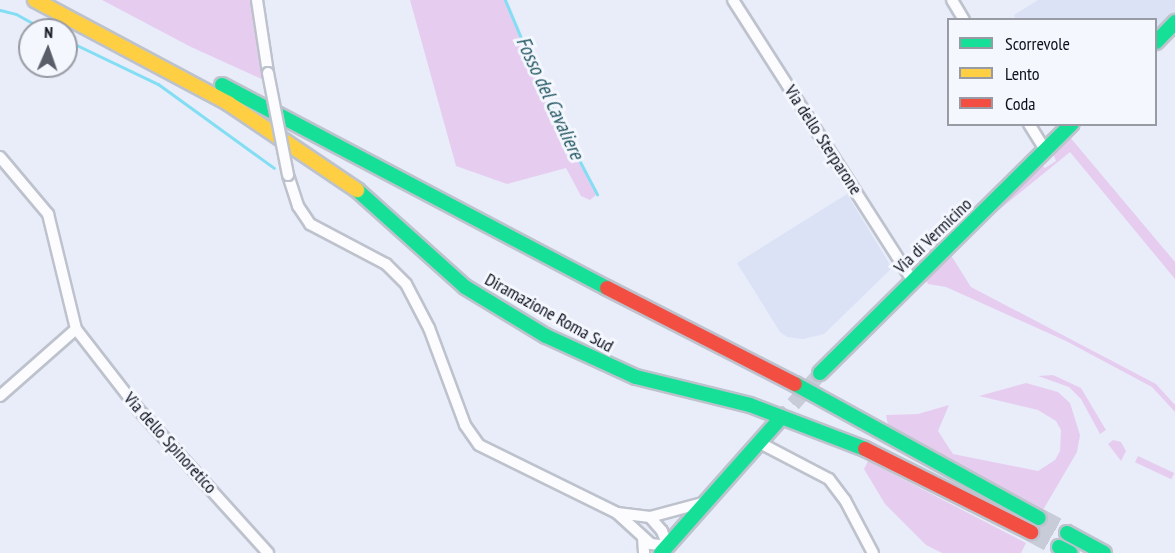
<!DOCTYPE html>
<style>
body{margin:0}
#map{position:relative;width:1175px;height:553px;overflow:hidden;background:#e8edf9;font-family:"PT Sans Narrow",sans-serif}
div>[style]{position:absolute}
.built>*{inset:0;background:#dbe2f6}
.green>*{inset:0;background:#e6cdf0;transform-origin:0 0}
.stream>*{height:3px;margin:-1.5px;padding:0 1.5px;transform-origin:1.5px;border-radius:1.5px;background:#83def3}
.secondary-tunnel>*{height:15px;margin-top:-7.5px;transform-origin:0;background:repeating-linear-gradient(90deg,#c7ccd8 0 15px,transparent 0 23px)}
.highway-tunnel>*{height:20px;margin-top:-10px;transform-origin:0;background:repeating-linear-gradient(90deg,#c7ccd8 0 20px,transparent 0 30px)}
.roads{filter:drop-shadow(2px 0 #bdc2cd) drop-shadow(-2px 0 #bdc2cd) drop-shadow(0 2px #bdc2cd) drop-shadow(0 -2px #bdc2cd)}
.street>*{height:10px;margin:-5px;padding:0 5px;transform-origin:5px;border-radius:5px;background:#fcfcfe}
.fast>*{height:14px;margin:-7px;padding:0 7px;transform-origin:7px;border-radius:7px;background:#16e098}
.slow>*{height:14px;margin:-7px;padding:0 7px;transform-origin:7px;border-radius:7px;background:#ffcf43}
.jam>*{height:14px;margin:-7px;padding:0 7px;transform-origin:7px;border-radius:7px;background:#f24e42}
.bridges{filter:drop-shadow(2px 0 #bdc2cd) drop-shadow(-2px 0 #bdc2cd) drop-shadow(0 2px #bdc2cd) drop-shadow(0 -2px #bdc2cd)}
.street-bridge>*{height:10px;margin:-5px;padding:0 5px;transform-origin:5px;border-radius:5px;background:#fcfcfe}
span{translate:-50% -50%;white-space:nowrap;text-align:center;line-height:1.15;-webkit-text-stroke:6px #f5f7fe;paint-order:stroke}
.street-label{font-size:18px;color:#0c101c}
.water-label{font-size:20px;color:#225762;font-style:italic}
.legend{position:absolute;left:947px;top:18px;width:210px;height:108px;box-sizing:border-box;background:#f5f7fe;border:2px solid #989ba4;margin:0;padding:8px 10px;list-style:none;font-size:18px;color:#0c101c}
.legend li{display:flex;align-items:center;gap:12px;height:30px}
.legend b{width:30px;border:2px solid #989ba4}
.north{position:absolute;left:18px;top:18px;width:60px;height:60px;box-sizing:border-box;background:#f5f7fe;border:2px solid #989ba4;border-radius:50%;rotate:2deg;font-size:16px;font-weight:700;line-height:24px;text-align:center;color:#0c101c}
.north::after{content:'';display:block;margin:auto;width:21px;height:27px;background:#595d69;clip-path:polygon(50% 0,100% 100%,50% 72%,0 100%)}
</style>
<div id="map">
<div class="built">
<div style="clip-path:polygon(1038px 0,1175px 0,1175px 12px,1156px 31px,1156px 20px,1016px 20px,1014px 15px)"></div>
<div style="clip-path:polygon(847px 194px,892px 268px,824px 334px,803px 339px,787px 337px,780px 332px,737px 263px)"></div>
</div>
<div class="green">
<div style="clip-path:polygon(102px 0,251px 0,264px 80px,191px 47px)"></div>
<div style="clip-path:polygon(410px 0,505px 0,544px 93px,597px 194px,590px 200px,581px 196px,566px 168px,507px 184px,456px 166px)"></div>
<div style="clip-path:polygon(1069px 136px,1175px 262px,1175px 279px,1070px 152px,957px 244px,1040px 164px,1045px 168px,1056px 161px,1052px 151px)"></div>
<div style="clip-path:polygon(949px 252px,971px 287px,1156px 384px,1175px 405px,1175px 412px,1152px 387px,1066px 341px,946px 287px,928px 284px,924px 277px)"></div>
<div style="clip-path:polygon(1053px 375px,1081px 388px,1106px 430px,1100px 434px,1081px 399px,1069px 387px,1038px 376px)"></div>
<div style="clip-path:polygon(1026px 383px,1058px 392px,1070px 403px,1080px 435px,1077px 452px,1043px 510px,888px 425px,886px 415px,918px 414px,949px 405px,938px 431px,953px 454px,1038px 471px,1055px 460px,1060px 451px,1061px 430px,1056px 421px,1038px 410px,979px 396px)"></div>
<div style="clip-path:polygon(1113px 440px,1121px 442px,1126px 451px,1121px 461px,1108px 444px)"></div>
<div style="left:1138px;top:456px;width:40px;height:7px;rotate:25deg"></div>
<div style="clip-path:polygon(868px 461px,1026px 543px,1021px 553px,942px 553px,926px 545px,885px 504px,864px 469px)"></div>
</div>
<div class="stream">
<div style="left:505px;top:0;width:105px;rotate:67.1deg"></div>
<div style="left:546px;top:97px;width:110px;rotate:62.3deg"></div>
<div style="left:0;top:10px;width:16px;rotate:14deg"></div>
<div style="left:16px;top:14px;width:33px;rotate:29deg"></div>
<div style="left:66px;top:40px;width:102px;rotate:25.6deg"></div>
<div style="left:158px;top:84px;width:143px;rotate:35.9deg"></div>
</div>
<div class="secondary-tunnel">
<div style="left:778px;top:421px;width:64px;rotate:-48.8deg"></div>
</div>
<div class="highway-tunnel">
<div style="left:1039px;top:518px;width:32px;rotate:28deg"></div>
<div style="left:1031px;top:532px;width:32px;rotate:28deg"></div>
</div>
<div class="roads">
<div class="street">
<div style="left:257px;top:0;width:74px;rotate:81.4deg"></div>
<div style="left:733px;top:0;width:334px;rotate:57.4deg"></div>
<div style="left:952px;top:0;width:23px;rotate:59deg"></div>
<div style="left:1029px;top:124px;width:31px;rotate:58deg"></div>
<div style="left:0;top:157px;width:75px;rotate:49.9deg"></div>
<div style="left:48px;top:214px;width:118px;rotate:76.3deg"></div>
<div style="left:76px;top:329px;width:101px;rotate:52.2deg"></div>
<div style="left:138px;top:409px;width:194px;rotate:47.9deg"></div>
<div style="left:288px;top:175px;width:33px;rotate:72deg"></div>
<div style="left:298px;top:206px;width:22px;rotate:56deg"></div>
<div style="left:310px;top:224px;width:86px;rotate:27.8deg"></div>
<div style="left:386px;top:264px;width:28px;rotate:45deg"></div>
<div style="left:406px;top:284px;width:50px;rotate:62.4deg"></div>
<div style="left:429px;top:328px;width:103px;rotate:69.6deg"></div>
<div style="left:465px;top:425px;width:24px;rotate:55deg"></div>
<div style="left:479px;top:445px;width:154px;rotate:26.2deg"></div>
<div style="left:617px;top:513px;width:46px;rotate:42.4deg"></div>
<div style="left:651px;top:544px;width:17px;rotate:7deg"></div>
<div style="left:668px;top:546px;width:16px;rotate:-112deg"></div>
<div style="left:662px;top:531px;width:18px;rotate:-131deg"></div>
<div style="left:650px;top:517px;width:33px;rotate:-173deg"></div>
<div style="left:0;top:396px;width:101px;rotate:-41.4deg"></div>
<div style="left:760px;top:443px;width:78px;rotate:27.6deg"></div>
<div style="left:829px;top:479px;width:26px;rotate:53deg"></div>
<div style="left:845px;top:500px;width:60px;rotate:62.2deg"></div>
<div style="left:650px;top:517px;width:58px;rotate:-15deg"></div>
<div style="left:643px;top:538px;width:15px;rotate:86deg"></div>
</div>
<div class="fast">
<div style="left:1156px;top:42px;width:28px;rotate:-46deg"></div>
<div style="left:222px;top:85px;width:435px;rotate:27.8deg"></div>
<div style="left:357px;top:190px;width:145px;rotate:41.9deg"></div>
<div style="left:465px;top:287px;width:95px;rotate:31.2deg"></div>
<div style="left:546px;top:336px;width:99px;rotate:24.5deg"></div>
<div style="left:636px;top:377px;width:117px;rotate:13.8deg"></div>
<div style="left:750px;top:405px;width:123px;rotate:20.9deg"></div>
<div style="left:820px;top:373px;width:354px;rotate:-44.7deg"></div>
<div style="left:795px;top:384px;width:278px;rotate:28.8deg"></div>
<div style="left:1067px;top:533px;width:42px;rotate:28.4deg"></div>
<div style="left:1059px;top:547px;width:13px;rotate:27deg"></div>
<div style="left:661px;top:553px;width:176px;rotate:-48.4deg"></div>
</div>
<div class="slow">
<div style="left:35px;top:0;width:219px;rotate:28.1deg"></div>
<div style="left:228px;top:103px;width:156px;rotate:34deg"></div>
</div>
<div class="jam">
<div style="left:607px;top:288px;width:211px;rotate:27.1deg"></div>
<div style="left:865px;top:449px;width:186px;rotate:26.6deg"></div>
</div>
</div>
<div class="bridges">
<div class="street-bridge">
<div style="left:268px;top:73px;width:104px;rotate:78.9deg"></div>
</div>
</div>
<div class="street-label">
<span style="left:823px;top:140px;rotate:57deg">Via dello Sterparone</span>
<span style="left:933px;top:236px;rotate:-44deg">Via di Vermicino</span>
<span style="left:549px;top:313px;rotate:29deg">Diramazione Roma Sud</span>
<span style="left:170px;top:443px;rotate:48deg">Via dello Spinoretico</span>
</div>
<div class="water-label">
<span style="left:550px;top:98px;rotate:65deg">Fosso del Cavaliere</span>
</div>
<ul class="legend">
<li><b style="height:8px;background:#16e098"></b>Scorrevole</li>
<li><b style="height:8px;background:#ffcf43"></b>Lento</li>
<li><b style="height:8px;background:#f24e42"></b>Coda</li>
</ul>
<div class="north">N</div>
</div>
